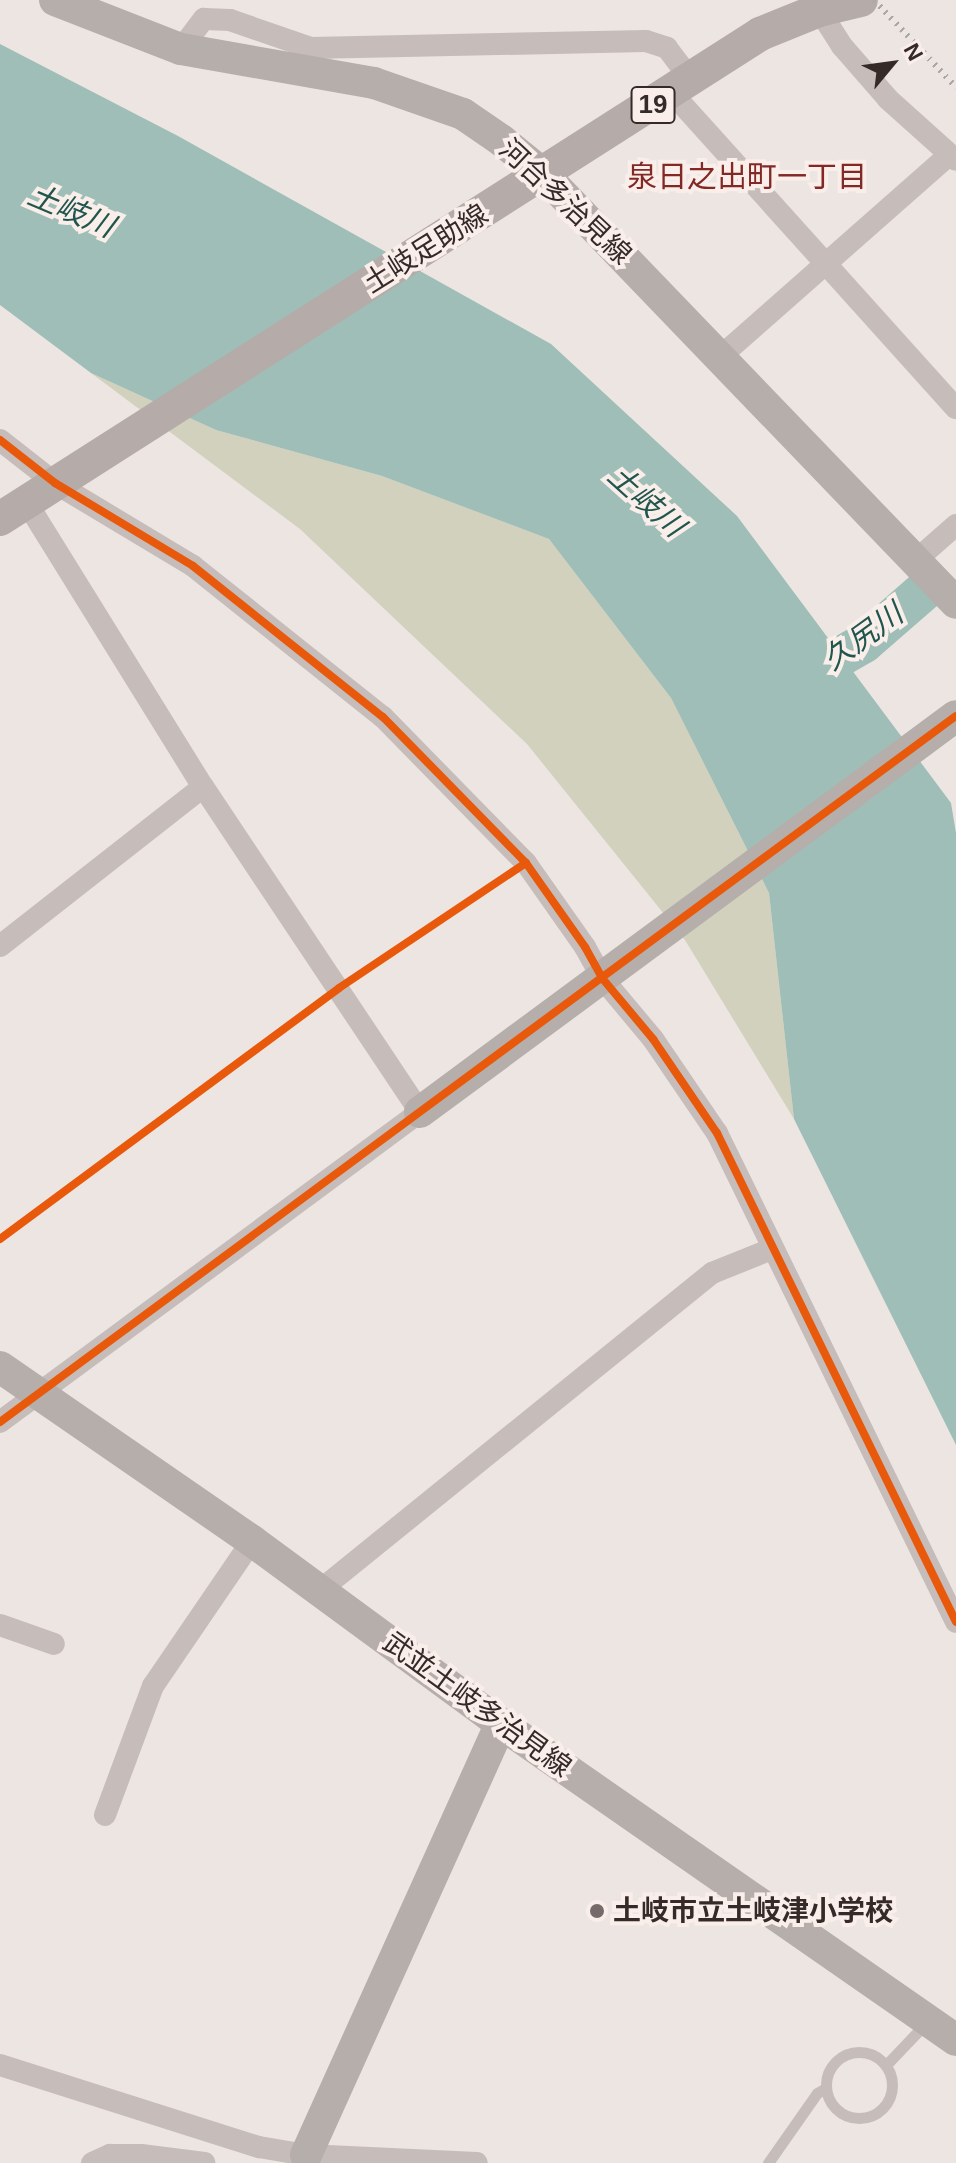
<!DOCTYPE html>
<meta charset="utf-8">
<style>
body{margin:0}
#map{position:relative;width:956px;height:2163px;overflow:hidden;background:#ece5e2;font-family:Arial,"Noto Sans JP",sans-serif}
div>[style]{position:absolute}
.green>*{inset:0;background:#d1d1bd}
.water>*{inset:0;background:#9ebeb7}
.river>*{height:40px;margin:-20px;padding:0 20px;transform-origin:20px;border-radius:20px;background:#9ebeb7}
.lane>*{height:11px;margin:-5.5px;padding:0 5.5px;transform-origin:5.5px;border-radius:5.5px;background:#c6bdba}
.lane>.ring{margin:-5.5px;padding:0;box-sizing:content-box;background:none;border:11px solid #c6bdba;border-radius:50%}
.street>*{height:22px;margin:-11px;padding:0 11px;transform-origin:11px;border-radius:11px;background:#c6bdba}
.secondary>*{height:32px;margin:-16px;padding:0 16px;transform-origin:16px;border-radius:16px;background:#b6aeab}
.primary>*{height:34px;margin:-17px;padding:0 17px;transform-origin:17px;border-radius:17px;background:#b5acaa}
.rail>*{height:6px;margin-top:-3px;transform-origin:0;background:repeating-linear-gradient(90deg,#ada7a5 0 2px,transparent 0 8px)}
.cycleway>*{height:8px;margin:-4px;padding:0 4px;transform-origin:4px;border-radius:4px;background:#e8590c}
.dots>*{width:22px;height:22px;translate:-50% -50%;box-sizing:border-box;border:4px solid #f9eee9;border-radius:50%}
span{translate:-50% -50%;white-space:nowrap;text-align:center;line-height:1.15;-webkit-text-stroke:8px #f9eee9;paint-order:stroke}
.shield-label span{padding:2px 6px;background:#f9eee9;border:2px solid;border-radius:6px;-webkit-text-stroke-width:0}
.shield-label{font-size:26px;color:#362a29;font-weight:700}
.street-label{font-size:28px;color:#362a29}
.poi-label{font-size:28px;color:#362a29;font-weight:700}
.left{translate:0 -50%;text-align:left}
.neighbourhood-label{font-size:30px;color:#822825}
.water-label{font-size:30px;color:#20564e;font-style:italic}
.north{position:absolute;left:852px;top:24px;width:80px;height:80px;-webkit-text-stroke:6px #f9eee9;paint-order:stroke;rotate:61deg;font-size:22px;font-weight:700;line-height:32px;text-align:center;color:#362a29}
.north::after{content:'';display:block;margin:auto;width:28px;height:36px;background:#362a29;clip-path:polygon(50% 0,100% 100%,50% 72%,0 100%)}
</style>
<div id="map">
<div class="green">
<div style="clip-path:polygon(91px 373px,216px 430px,382px 476px,549px 539px,671px 698px,769px 893px,794px 1119px,685px 940px,527px 744px,300px 529px)"></div>
</div>
<div class="water">
<div style="clip-path:polygon(0 44px,178px 136px,551px 344px,737px 516px,951px 803px,956px 833px,956px 1445px,794px 1119px,769px 893px,671px 698px,549px 539px,382px 476px,216px 430px,91px 373px,0 305px)"></div>
</div>
<div class="river">
<div style="left:798px;top:681px;width:76px;rotate:-29.9deg"></div>
<div style="left:864px;top:643px;width:82px;rotate:-41.1deg"></div>
</div>
<div class="lane">
<div class="ring" style="left:826px;top:2052px;width:55px;height:55px"></div>
<div style="left:886px;top:2065px;width:59px;rotate:-46.4deg"></div>
<div style="left:768px;top:2163px;width:85px;rotate:-55deg"></div>
<div style="left:817px;top:2093px;width:10px;rotate:-29deg"></div>
</div>
<div class="street">
<div style="left:819px;top:10px;width:43px;rotate:57.4deg"></div>
<div style="left:842px;top:46px;width:70px;rotate:49deg"></div>
<div style="left:888px;top:99px;width:91px;rotate:41.9deg"></div>
<div style="left:181px;top:49px;width:38px;rotate:-53deg"></div>
<div style="left:204px;top:19px;width:26px;rotate:2deg"></div>
<div style="left:230px;top:20px;width:86px;rotate:19.1deg"></div>
<div style="left:311px;top:48px;width:335px;rotate:-1.2deg"></div>
<div style="left:646px;top:41px;width:22px;rotate:18deg"></div>
<div style="left:667px;top:48px;width:40px;rotate:53deg"></div>
<div style="left:672px;top:93px;width:424px;rotate:48deg"></div>
<div style="left:721px;top:356px;width:304px;rotate:-41.4deg"></div>
<div style="left:0;top:440px;width:70px;rotate:38deg"></div>
<div style="left:55px;top:483px;width:161px;rotate:31deg"></div>
<div style="left:193px;top:566px;width:243px;rotate:38.5deg"></div>
<div style="left:383px;top:717px;width:204px;rotate:45.6deg"></div>
<div style="left:526px;top:863px;width:103px;rotate:54.9deg"></div>
<div style="left:585px;top:947px;width:35px;rotate:61deg"></div>
<div style="left:602px;top:978px;width:80px;rotate:50.1deg"></div>
<div style="left:653px;top:1039px;width:114px;rotate:55.8deg"></div>
<div style="left:717px;top:1133px;width:544px;rotate:63.95deg"></div>
<div style="left:915px;top:561px;width:55px;rotate:-41.3deg"></div>
<div style="left:0;top:946px;width:258px;rotate:-38.1deg"></div>
<div style="left:0;top:1422px;width:522px;rotate:-36.43deg"></div>
<div style="left:420px;top:1112px;width:391px;rotate:-123.7deg"></div>
<div style="left:203px;top:787px;width:336px;rotate:-121.8deg"></div>
<div style="left:319px;top:1591px;width:506px;rotate:-38.98deg"></div>
<div style="left:712px;top:1273px;width:65px;rotate:-21.8deg"></div>
<div style="left:0;top:1625px;width:57px;rotate:19.4deg"></div>
<div style="left:105px;top:1815px;width:138px;rotate:-69.6deg"></div>
<div style="left:153px;top:1686px;width:176px;rotate:-55.7deg"></div>
<div style="left:0;top:2065px;width:272px;rotate:17.6deg"></div>
<div style="left:259px;top:2147px;width:48px;rotate:9.7deg"></div>
<div style="left:306px;top:2155px;width:171px;rotate:2.7deg"></div>
<div style="left:92px;top:2163px;width:20px;rotate:-24deg"></div>
<div style="left:110px;top:2155px;width:31px"></div>
<div style="left:141px;top:2155px;width:64px;rotate:7.2deg"></div>
</div>
<div class="secondary">
<div style="left:55px;top:0;width:135px;rotate:21.3deg"></div>
<div style="left:181px;top:49px;width:196px;rotate:10deg"></div>
<div style="left:374px;top:83px;width:94px;rotate:19.2deg"></div>
<div style="left:463px;top:114px;width:46px;rotate:34.4deg"></div>
<div style="left:501px;top:140px;width:54px;rotate:39deg"></div>
<div style="left:543px;top:174px;width:595px;rotate:46.09deg"></div>
<div style="left:420px;top:1112px;width:666px;rotate:-36.46deg"></div>
<div style="left:0;top:1367px;width:306px;rotate:34.6deg"></div>
<div style="left:252px;top:1541px;width:309px;rotate:36.3deg"></div>
<div style="left:501px;top:1724px;width:554px;rotate:34.78deg"></div>
<div style="left:306px;top:2155px;width:473px;rotate:-65.7deg"></div>
</div>
<div class="primary">
<div style="left:0;top:519px;width:902px;rotate:-32.54deg"></div>
<div style="left:760px;top:34px;width:64px;rotate:-22.1deg"></div>
<div style="left:819px;top:10px;width:43px;rotate:-13.4deg"></div>
</div>
<div class="rail">
<div style="left:874px;top:0;width:120px;rotate:46.7deg"></div>
</div>
<div class="cycleway">
<div style="left:0;top:440px;width:70px;rotate:38deg"></div>
<div style="left:55px;top:483px;width:161px;rotate:31deg"></div>
<div style="left:193px;top:566px;width:243px;rotate:38.5deg"></div>
<div style="left:383px;top:717px;width:204px;rotate:45.6deg"></div>
<div style="left:526px;top:863px;width:103px;rotate:54.9deg"></div>
<div style="left:585px;top:947px;width:35px;rotate:61deg"></div>
<div style="left:602px;top:978px;width:80px;rotate:50.1deg"></div>
<div style="left:653px;top:1039px;width:114px;rotate:55.8deg"></div>
<div style="left:717px;top:1133px;width:544px;rotate:63.95deg"></div>
<div style="left:0;top:1239px;width:422px;rotate:-36.5deg"></div>
<div style="left:339px;top:988px;width:225px;rotate:-33.8deg"></div>
<div style="left:0;top:1422px;width:1188px;rotate:-36.45deg"></div>
</div>
<div class="dots">
<div style="left:597px;top:1911px;background:#766b6a"></div>
</div>
<div class="shield-label">
<span style="left:653px;top:105px">19</span>
</div>
<div class="street-label">
<span style="left:565px;top:202px;rotate:43deg">河合多治見線</span>
<span style="left:426px;top:249px;rotate:-32deg">土岐足助線</span>
<span style="left:477px;top:1705px;rotate:36deg">武並土岐多治見線</span>
</div>
<div class="poi-label">
<span class="left" style="left:613px;top:1911px">土岐市立土岐津小学校</span>
</div>
<div class="neighbourhood-label">
<span style="left:747px;top:177px">泉日之出町一丁目</span>
</div>
<div class="water-label">
<span style="left:71px;top:211px;rotate:23deg">土岐川</span>
<span style="left:646px;top:501px;rotate:42deg">土岐川</span>
<span style="left:863px;top:637px;rotate:-36deg">久尻川</span>
</div>
<div class="north">N</div>
</div>
